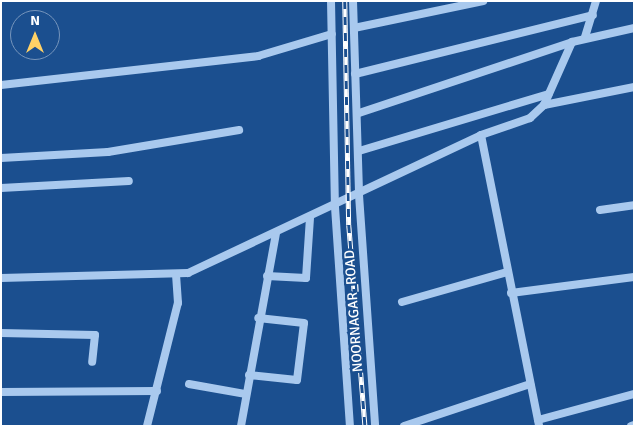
<!DOCTYPE html>
<style>
body{margin:0}
#map{position:relative;width:635px;height:427px;overflow:hidden;background:#1b4f8f;font-family:Signika,sans-serif}
div>[style]{position:absolute}
.minor>*{height:8px;margin:-4px;padding:0 4px;transform-origin:4px;border-radius:4px;background:#a9c9ee}
.rail>*{height:4.5px;margin-top:-2.25px;transform-origin:0;background:repeating-linear-gradient(90deg,#1b4f8f 0 8px,#fff 0 16px);box-sizing:border-box;border-block:1px solid #fff}
span{translate:-50% -50%;white-space:nowrap;text-align:center;line-height:1.15;-webkit-text-stroke:4.5px #1b4f8f;paint-order:stroke}
.street-label{font-size:14px;color:#fff}
.frame{position:absolute;inset:0;border:2px solid #fff;pointer-events:none}
.north{position:absolute;left:10px;top:10px;width:50px;height:50px;box-sizing:border-box;background:#1b4f8f;border:1px solid #7695bc;border-radius:50%;rotate:0deg;font-size:14px;font-weight:700;line-height:20px;text-align:center;color:#fff}
.north::after{content:'';display:block;margin:auto;width:18px;height:22px;background:#ffd166;clip-path:polygon(50% 0,100% 100%,50% 72%,0 100%)}
</style>
<div id="map">
<div class="minor">
<div style="left:331px;top:1px;width:206px;rotate:88.9deg"></div>
<div style="left:335px;top:207px;width:220px;rotate:86.1deg"></div>
<div style="left:353px;top:1px;width:194px;rotate:88.2deg"></div>
<div style="left:359px;top:195px;width:232px;rotate:86deg"></div>
<div style="left:354px;top:28px;width:132px;rotate:-11.8deg"></div>
<div style="left:585px;top:37px;width:38px;rotate:-73deg"></div>
<div style="left:355px;top:74px;width:245px;rotate:-13.9deg"></div>
<div style="left:1px;top:85px;width:259px;rotate:-6.4deg"></div>
<div style="left:258px;top:56px;width:77px;rotate:-16.6deg"></div>
<div style="left:544px;top:105px;width:92px;rotate:-11.3deg"></div>
<div style="left:359px;top:113px;width:225px;rotate:-18.4deg"></div>
<div style="left:481px;top:135px;width:297px;rotate:78.7deg"></div>
<div style="left:359px;top:151px;width:198px;rotate:-16.7deg"></div>
<div style="left:1px;top:158px;width:107px;rotate:-3.2deg"></div>
<div style="left:108px;top:152px;width:133px;rotate:-9.5deg"></div>
<div style="left:1px;top:188px;width:128px;rotate:-3.1deg"></div>
<div style="left:600px;top:210px;width:34px;rotate:-8deg"></div>
<div style="left:267px;top:276px;width:39px;rotate:3deg"></div>
<div style="left:306px;top:278px;width:60px;rotate:-86.2deg"></div>
<div style="left:1px;top:278px;width:187px;rotate:-1.5deg"></div>
<div style="left:188px;top:273px;width:324px;rotate:-25.2deg"></div>
<div style="left:481px;top:135px;width:52px;rotate:-19.1deg"></div>
<div style="left:530px;top:118px;width:19px;rotate:-43deg"></div>
<div style="left:544px;top:105px;width:69px;rotate:-66deg"></div>
<div style="left:572px;top:42px;width:64px;rotate:-12.7deg"></div>
<div style="left:511px;top:293px;width:124px;rotate:-7.4deg"></div>
<div style="left:402px;top:302px;width:109px;rotate:-15.9deg"></div>
<div style="left:1px;top:333px;width:94px;rotate:1.2deg"></div>
<div style="left:95px;top:335px;width:27px;rotate:96deg"></div>
<div style="left:249px;top:375px;width:48px;rotate:5.9deg"></div>
<div style="left:297px;top:380px;width:57px;rotate:-83deg"></div>
<div style="left:304px;top:323px;width:46px;rotate:-173.8deg"></div>
<div style="left:189px;top:384px;width:58px;rotate:10deg"></div>
<div style="left:1px;top:392px;width:156px;rotate:-0.4deg"></div>
<div style="left:538px;top:420px;width:99px;rotate:-15.2deg"></div>
<div style="left:147px;top:426px;width:127px;rotate:-75.9deg"></div>
<div style="left:178px;top:303px;width:27px;rotate:-94deg"></div>
<div style="left:241px;top:426px;width:195px;rotate:-79.7deg"></div>
<div style="left:404px;top:426px;width:133px;rotate:-18.4deg"></div>
<div style="left:631px;top:426px;width:3px;rotate:-18deg"></div>
</div>
<div class="rail">
<div style="left:345px;top:1px;width:224px;rotate:89deg"></div>
<div style="left:349px;top:225px;width:202px;rotate:85.4deg"></div>
</div>
<div class="street-label">
<span style="left:354px;top:311px;rotate:-94deg">NOORNAGAR_ROAD</span>
</div>
<div class="frame"></div>
<div class="north">N</div>
</div>
